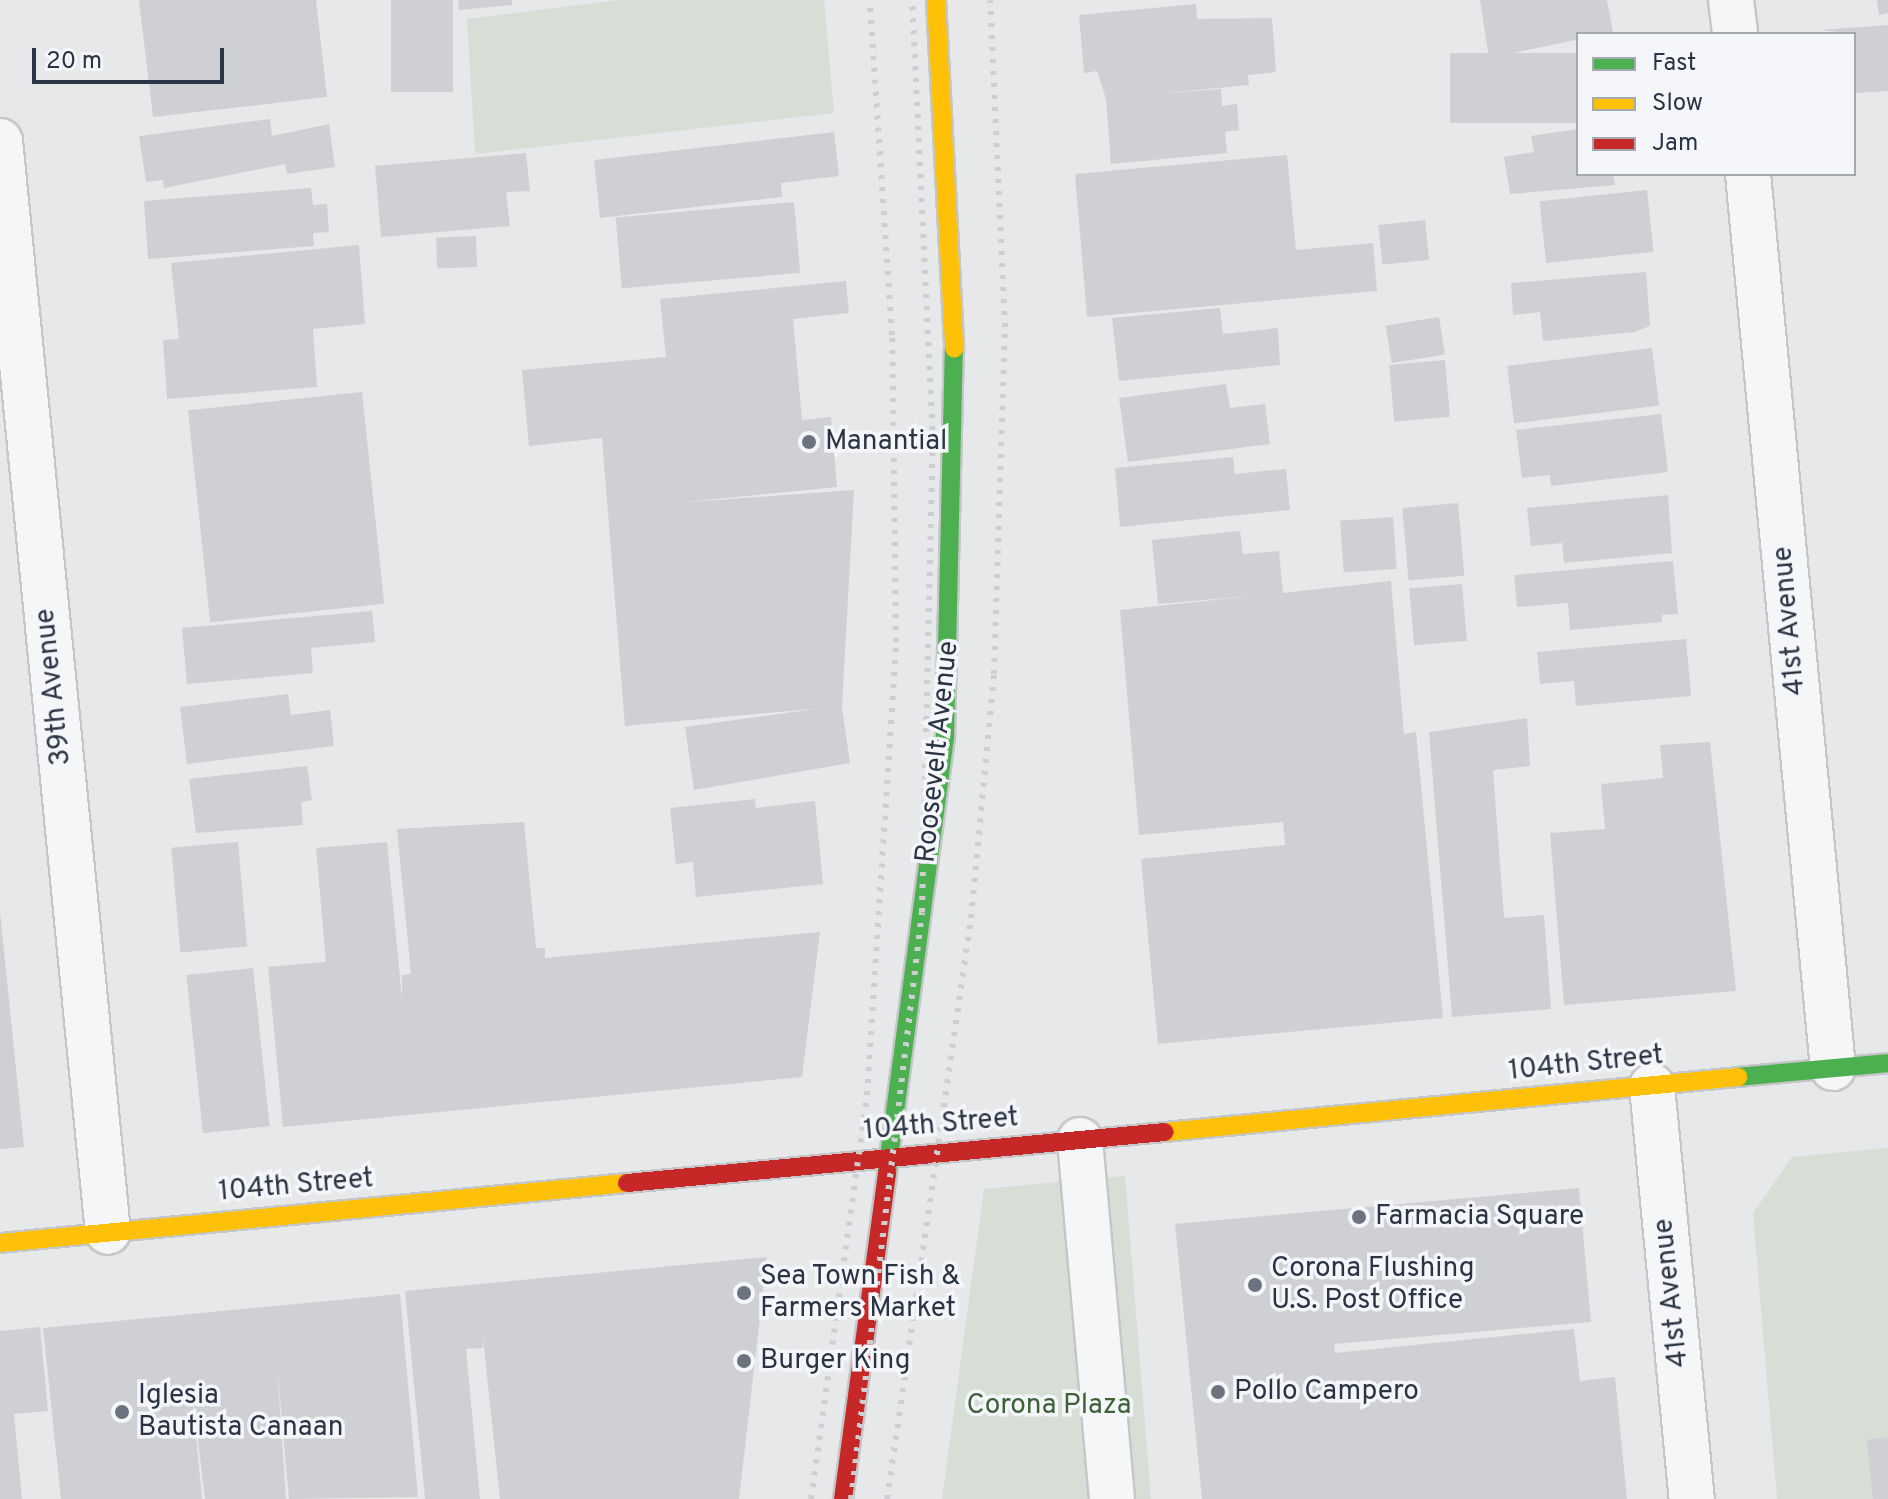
<!DOCTYPE html>
<style>
body{margin:0}
#map{position:relative;width:1888px;height:1499px;overflow:hidden;background:#e6e8ea;font-family:Overpass,sans-serif}
div>[style]{position:absolute}
.green>*{inset:0;background:#d6ded6}
.building>*{inset:0;background:#ced0d3;transform-origin:0 0}
.roads{filter:drop-shadow(2px 0 #c4c6c8) drop-shadow(-2px 0 #c4c6c8) drop-shadow(0 2px #c4c6c8) drop-shadow(0 -2px #c4c6c8)}
.street>*{height:44px;margin:-22px;padding:0 22px;transform-origin:22px;border-radius:22px;background:#f5f6f7}
.fast>*{height:18px;margin:-9px;padding:0 9px;transform-origin:9px;border-radius:9px;background:#4caf50}
.slow>*{height:18px;margin:-9px;padding:0 9px;transform-origin:9px;border-radius:9px;background:#ffc107}
.jam>*{height:18px;margin:-9px;padding:0 9px;transform-origin:9px;border-radius:9px;background:#c62828}
.rail>*{height:6px;margin-top:-3px;transform-origin:0;background:repeating-linear-gradient(90deg,#cecfd2 0 4px,transparent 0 12px)}
.dots>*{width:22px;height:22px;translate:-50% -50%;box-sizing:border-box;border:4px solid #f4f6f9;border-radius:50%}
span{translate:-50% -50%;white-space:nowrap;text-align:center;line-height:1.15;-webkit-text-stroke:7px #f4f6f9;paint-order:stroke}
.poi-label{font-size:28px;color:#2b3445}
.left{translate:0 -50%;text-align:left}
.street-label{font-size:28px;color:#2b3445}
.park-label{font-size:28px;color:#3f6138}
.legend{position:absolute;left:1576px;top:32px;width:280px;height:144px;box-sizing:border-box;background:#f4f6f9;border:2px solid #a4a8b1;margin:0;padding:10px 14px;list-style:none;font-size:24px;color:#2b3445}
.legend li{display:flex;align-items:center;gap:16px;height:40px}
.legend b{width:40px;border:2px solid #a4a8b1}
.scale{position:absolute;left:32px;top:48px;width:192px;height:36px;box-sizing:border-box;border:4px solid #2b3445;border-top:0;padding-left:10px;font-size:24px;line-height:28px;white-space:nowrap;color:#2b3445;-webkit-text-stroke:6px #f4f6f9;paint-order:stroke}
</style>
<div id="map">
<div class="green">
<div style="clip-path:polygon(619px 0,824px 0,834px 113px,475px 154px,467px 19px)"></div>
<div style="clip-path:polygon(1888px 1148px,1888px 1499px,1777px 1499px,1753px 1213px,1792px 1157px)"></div>
<div style="clip-path:polygon(1125px 1176px,1151px 1499px,942px 1499px,984px 1189px)"></div>
</div>
<div class="building">
<div style="clip-path:polygon(139px 0,316px 0,327px 97px,153px 117px)"></div>
<div style="left:391px;top:0;width:62px;height:92px"></div>
<div style="clip-path:polygon(458px 0,512px 0,512px 5px,459px 10px)"></div>
<div style="clip-path:polygon(1480px 0,1607px 0,1613px 32px,1489px 58px)"></div>
<div style="clip-path:polygon(1877px 0,1888px 0,1888px 13px,1879px 15px)"></div>
<div style="clip-path:polygon(1196px 4px,1197px 19px,1272px 18px,1276px 72px,1248px 75px,1249px 85px,1156px 94px,1221px 89px,1222px 106px,1237px 104px,1239px 130px,1225px 132px,1227px 153px,1111px 164px,1106px 99px,1097px 71px,1084px 73px,1079px 15px)"></div>
<div style="clip-path:polygon(1888px 25px,1888px 91px,1855px 93px,1854px 34px,1821px 30px)"></div>
<div style="left:1578px;top:53px;width:70px;height:128px;rotate:90deg"></div>
<div style="clip-path:polygon(270px 119px,272px 136px,329px 124px,335px 167px,287px 174px,285px 164px,164px 188px,163px 180px,146px 182px,139px 136px)"></div>
<div style="clip-path:polygon(1578px 129px,1578px 174px,1613px 174px,1615px 185px,1510px 194px,1504px 157px,1534px 152px,1531px 136px)"></div>
<div style="clip-path:polygon(834px 132px,839px 176px,781px 183px,782px 197px,600px 218px,594px 160px)"></div>
<div style="clip-path:polygon(526px 153px,530px 191px,506px 192px,510px 226px,381px 237px,375px 166px)"></div>
<div style="clip-path:polygon(1287px 155px,1296px 250px,1373px 243px,1377px 291px,1087px 317px,1075px 174px)"></div>
<div style="clip-path:polygon(311px 188px,313px 205px,327px 204px,329px 232px,313px 233px,314px 246px,148px 259px,144px 201px)"></div>
<div style="left:1647px;top:190px;width:62px;height:108px;rotate:84deg"></div>
<div style="left:794px;top:202px;width:71px;height:179px;rotate:85deg"></div>
<div style="left:1425px;top:220px;width:40px;height:47px;rotate:84deg"></div>
<div style="left:476px;top:236px;width:31px;height:40px;rotate:88deg"></div>
<div style="clip-path:polygon(359px 245px,365px 324px,313px 329px,317px 387px,167px 399px,163px 340px,179px 339px,171px 263px)"></div>
<div style="clip-path:polygon(1646px 272px,1650px 326px,1634px 332px,1543px 341px,1540px 312px,1513px 315px,1511px 283px)"></div>
<div style="clip-path:polygon(846px 281px,849px 313px,793px 319px,802px 420px,831px 417px,837px 487px,675px 503px,854px 490px,842px 707px,850px 763px,694px 790px,685px 727px,822px 708px,625px 726px,602px 438px,529px 446px,522px 370px,666px 357px,660px 299px)"></div>
<div style="clip-path:polygon(1220px 308px,1223px 334px,1278px 328px,1280px 365px,1119px 381px,1112px 318px)"></div>
<div style="left:1439px;top:317px;width:38px;height:54px;rotate:81deg"></div>
<div style="left:1652px;top:348px;width:58px;height:146px;rotate:83deg"></div>
<div style="left:1445px;top:360px;width:57px;height:56px;rotate:85deg"></div>
<div style="clip-path:polygon(1226px 384px,1230px 408px,1265px 404px,1270px 444px,1128px 462px,1119px 398px)"></div>
<div style="left:362px;top:392px;width:213px;height:175px;rotate:84deg"></div>
<div style="clip-path:polygon(1661px 414px,1668px 472px,1551px 486px,1550px 475px,1522px 478px,1516px 430px)"></div>
<div style="clip-path:polygon(1233px 457px,1235px 474px,1286px 469px,1290px 510px,1120px 527px,1115px 468px)"></div>
<div style="clip-path:polygon(1668px 495px,1672px 553px,1564px 563px,1562px 543px,1531px 546px,1527px 508px)"></div>
<div style="left:1458px;top:503px;width:73px;height:56px;rotate:85deg"></div>
<div style="left:1393px;top:517px;width:52px;height:53px;rotate:86deg"></div>
<div style="clip-path:polygon(1240px 531px,1243px 554px,1279px 551px,1283px 593px,1391px 581px,1404px 734px,1416px 732px,1443px 1018px,1158px 1044px,1141px 859px,1285px 845px,1283px 822px,1139px 835px,1120px 610px,1261px 595px,1158px 604px,1152px 540px)"></div>
<div style="clip-path:polygon(1673px 561px,1678px 614px,1662px 615px,1662px 622px,1570px 630px,1568px 603px,1517px 607px,1514px 575px)"></div>
<div style="left:1462px;top:584px;width:57px;height:53px;rotate:85deg"></div>
<div style="clip-path:polygon(372px 611px,375px 642px,311px 648px,313px 673px,187px 684px,182px 628px)"></div>
<div style="clip-path:polygon(1686px 639px,1691px 696px,1576px 706px,1574px 681px,1540px 684px,1537px 652px)"></div>
<div style="clip-path:polygon(288px 694px,291px 715px,330px 710px,334px 746px,187px 764px,180px 707px)"></div>
<div style="clip-path:polygon(1527px 718px,1530px 766px,1493px 770px,1504px 918px,1544px 915px,1551px 1009px,1452px 1017px,1429px 732px)"></div>
<div style="clip-path:polygon(1710px 742px,1736px 991px,1564px 1005px,1550px 833px,1605px 829px,1601px 784px,1663px 778px,1660px 745px)"></div>
<div style="clip-path:polygon(307px 766px,312px 800px,301px 802px,303px 825px,196px 833px,189px 779px)"></div>
<div style="clip-path:polygon(755px 799px,756px 808px,815px 801px,823px 884px,696px 897px,693px 862px,676px 864px,670px 808px)"></div>
<div style="clip-path:polygon(524px 822px,536px 948px,545px 948px,545px 958px,820px 932px,802px 1077px,283px 1127px,268px 967px,326px 962px,316px 848px,387px 842px,402px 998px,402px 975px,411px 974px,397px 829px)"></div>
<div style="left:238px;top:842px;width:105px;height:67px;rotate:85deg"></div>
<div style="clip-path:polygon(0 912px,24px 1147px,0 1149px)"></div>
<div style="left:253px;top:968px;width:159px;height:67px;rotate:84deg"></div>
<div style="clip-path:polygon(1579px 1188px,1591px 1322px,1334px 1344px,1335px 1353px,1574px 1329px,1580px 1381px,1615px 1377px,1627px 1499px,1202px 1499px,1175px 1224px)"></div>
<div style="clip-path:polygon(767px 1257px,739px 1499px,500px 1499px,483px 1338px,483px 1348px,466px 1349px,480px 1499px,425px 1499px,405px 1291px)"></div>
<div style="clip-path:polygon(400px 1294px,418px 1497px,289px 1499px,277px 1365px,286px 1499px,205px 1499px,191px 1382px,202px 1499px,61px 1499px,43px 1328px)"></div>
<div style="clip-path:polygon(40px 1327px,48px 1411px,14px 1414px,22px 1499px,0 1499px,0 1331px)"></div>
<div style="clip-path:polygon(1888px 1437px,1888px 1499px,1873px 1499px,1867px 1440px)"></div>
</div>
<div class="roads">
<div class="street">
<div style="left:1731px;top:0;width:34px;rotate:83deg"></div>
<div style="left:0;top:141px;width:1096px;rotate:84.35deg"></div>
<div style="left:1748px;top:174px;width:898px;rotate:84.57deg"></div>
<div style="left:1652px;top:1086px;width:415px;rotate:84.5deg"></div>
<div style="left:1080px;top:1140px;width:360px;rotate:84.9deg"></div>
</div>
<div class="fast">
<div style="left:1738px;top:1077px;width:151px;rotate:-5.3deg"></div>
<div style="left:887px;top:1172px;width:438px;rotate:-82.4deg"></div>
<div style="left:945px;top:738px;width:389px;rotate:-88.7deg"></div>
</div>
<div class="slow">
<div style="left:936px;top:0;width:349px;rotate:87deg"></div>
<div style="left:1165px;top:1132px;width:576px;rotate:-5.48deg"></div>
<div style="left:0;top:1243px;width:630px;rotate:-5.47deg"></div>
</div>
<div class="jam">
<div style="left:627px;top:1183px;width:540px;rotate:-5.42deg"></div>
<div style="left:843px;top:1499px;width:330px;rotate:-82.3deg"></div>
</div>
</div>
<div class="rail">
<div style="left:811px;top:1499px;width:408px;rotate:-82.1deg"></div>
<div style="left:867px;top:1095px;width:454px;rotate:-86.3deg"></div>
<div style="left:896px;top:642px;width:307px;rotate:-90.7deg"></div>
<div style="left:892px;top:335px;width:336px;rotate:-93.8deg"></div>
<div style="left:851px;top:1499px;width:591px;rotate:-83.1deg"></div>
<div style="left:922px;top:912px;width:470px;rotate:-88.7deg"></div>
<div style="left:933px;top:442px;width:442px;rotate:-92.7deg"></div>
<div style="left:887px;top:1499px;width:587px;rotate:-81.77deg"></div>
<div style="left:971px;top:918px;width:245px;rotate:-84.6deg"></div>
<div style="left:994px;top:674px;width:347px;rotate:-88.2deg"></div>
<div style="left:1005px;top:327px;width:327px;rotate:-92.6deg"></div>
</div>
<div class="dots">
<div style="left:809px;top:442px;background:#6c737f"></div>
<div style="left:1359px;top:1217px;background:#6c737f"></div>
<div style="left:1255px;top:1285px;background:#6c737f"></div>
<div style="left:744px;top:1293px;background:#6c737f"></div>
<div style="left:744px;top:1361px;background:#6c737f"></div>
<div style="left:1218px;top:1392px;background:#6c737f"></div>
<div style="left:122px;top:1412px;background:#6c737f"></div>
</div>
<div class="poi-label">
<span class="left" style="left:825px;top:442px">Manantial</span>
<span class="left" style="left:1375px;top:1217px">Farmacia Square</span>
<span class="left" style="left:1271px;top:1285px">Corona Flushing<br>U.S. Post Office</span>
<span class="left" style="left:760px;top:1293px">Sea Town Fish &amp;<br>Farmers Market</span>
<span class="left" style="left:760px;top:1361px">Burger King</span>
<span class="left" style="left:1234px;top:1392px">Pollo Campero</span>
<span class="left" style="left:138px;top:1412px">Iglesia<br>Bautista Canaan</span>
</div>
<div class="street-label">
<span style="left:1790px;top:621px;rotate:-95deg">41st Avenue</span>
<span style="left:54px;top:687px;rotate:-96deg">39th Avenue</span>
<span style="left:938px;top:752px;rotate:-84deg">Roosevelt Avenue</span>
<span style="left:1586px;top:1064px;rotate:-6deg">104th Street</span>
<span style="left:941px;top:1125px;rotate:-5deg">104th Street</span>
<span style="left:296px;top:1186px;rotate:-5deg">104th Street</span>
<span style="left:1672px;top:1293px;rotate:-96deg">41st Avenue</span>
</div>
<div class="park-label">
<span style="left:1049px;top:1406px">Corona Plaza</span>
</div>
<ul class="legend">
<li><b style="height:10px;background:#4caf50"></b>Fast</li>
<li><b style="height:10px;background:#ffc107"></b>Slow</li>
<li><b style="height:10px;background:#c62828"></b>Jam</li>
</ul>
<div class="scale">20 m</div>
</div>
